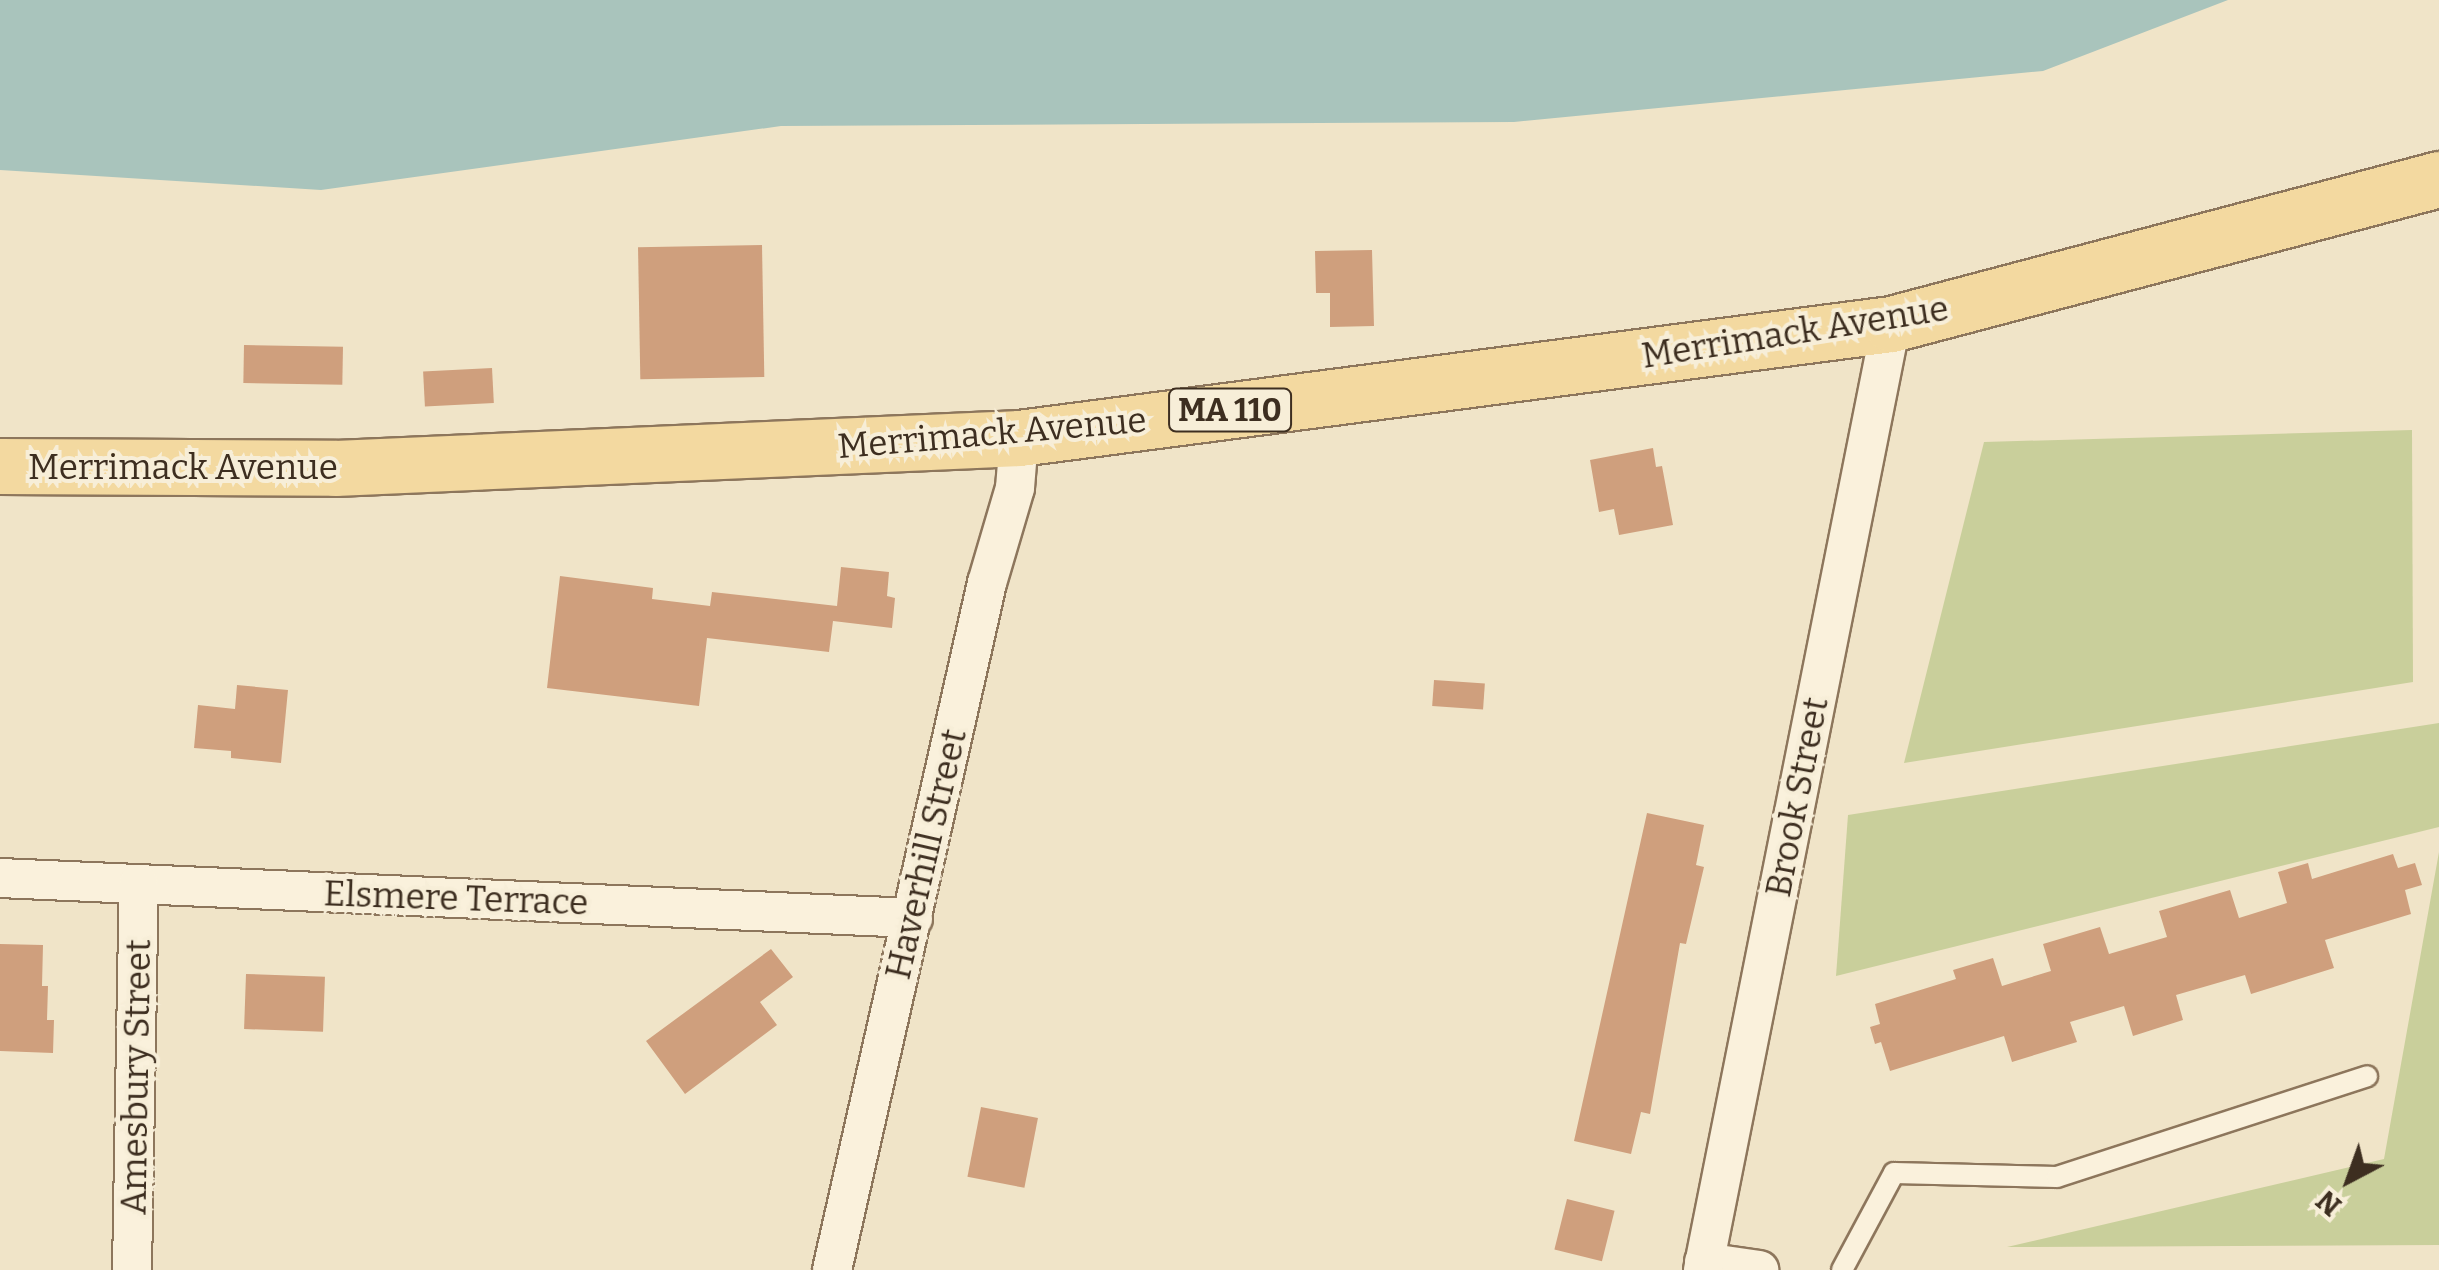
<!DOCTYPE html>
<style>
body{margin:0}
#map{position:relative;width:2439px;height:1270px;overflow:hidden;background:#f0e4c8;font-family:Bitter,serif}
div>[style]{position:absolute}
.green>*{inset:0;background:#c9cf9b}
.water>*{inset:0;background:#a9c4bc}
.building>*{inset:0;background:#cf9f7d;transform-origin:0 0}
.roads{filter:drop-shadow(2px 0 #8d765c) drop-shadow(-2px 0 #8d765c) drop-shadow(0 2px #8d765c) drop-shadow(0 -2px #8d765c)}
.service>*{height:20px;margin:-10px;padding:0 10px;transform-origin:10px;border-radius:10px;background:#faf1dc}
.minor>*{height:38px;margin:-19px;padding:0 19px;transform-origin:19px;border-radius:19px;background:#faf1dc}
.primary>*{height:55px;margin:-27.5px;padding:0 27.5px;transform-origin:27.5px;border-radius:27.5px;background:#f3d9a0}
span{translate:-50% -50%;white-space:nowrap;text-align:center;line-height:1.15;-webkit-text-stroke:8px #f7eed8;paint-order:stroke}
.shield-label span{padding:2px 8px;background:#f7eed8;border:2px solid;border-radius:8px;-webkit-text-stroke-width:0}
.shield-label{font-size:32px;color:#3d2e20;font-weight:700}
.street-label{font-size:35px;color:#3d2e20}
.north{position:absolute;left:2299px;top:1130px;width:100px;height:100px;-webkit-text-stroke:8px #f7eed8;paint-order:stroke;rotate:221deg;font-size:28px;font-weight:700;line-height:40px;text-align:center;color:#3d2e20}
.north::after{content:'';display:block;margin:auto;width:35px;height:45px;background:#3d2e20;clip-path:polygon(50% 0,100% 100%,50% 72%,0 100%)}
</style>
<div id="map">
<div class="green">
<div style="clip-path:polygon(2412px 430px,2413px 682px,1904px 763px,1984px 442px)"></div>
<div style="clip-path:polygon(2439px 723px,2439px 827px,1836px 976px,1848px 815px)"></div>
<div style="clip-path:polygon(2439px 852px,2439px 1245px,2007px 1247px,2384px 1159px)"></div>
</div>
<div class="water">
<div style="clip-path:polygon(0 0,2228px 0,2043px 71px,1514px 122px,781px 126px,321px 190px,0 170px)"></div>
</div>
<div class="building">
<div style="left:762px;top:245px;width:132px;height:124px;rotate:89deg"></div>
<div style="clip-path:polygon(1372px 250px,1374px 326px,1330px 327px,1330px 293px,1316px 293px,1315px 251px)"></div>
<div style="left:244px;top:345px;width:99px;height:38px;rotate:1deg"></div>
<div style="left:492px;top:368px;width:35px;height:69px;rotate:87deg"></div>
<div style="clip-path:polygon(1653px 448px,1656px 467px,1662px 466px,1673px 525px,1619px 535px,1614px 509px,1599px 512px,1590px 460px)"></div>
<div style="clip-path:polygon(841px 567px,889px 572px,887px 596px,895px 598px,892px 628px,833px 621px,829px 652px,707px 638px,699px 706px,547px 688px,560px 576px,653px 588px,652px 599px,710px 606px,712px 592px,837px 606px)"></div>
<div style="left:1434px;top:680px;width:51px;height:26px;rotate:4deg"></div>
<div style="clip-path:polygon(237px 685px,288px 690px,281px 763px,231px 758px,231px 751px,194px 748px,198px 705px,235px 709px)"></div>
<div style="clip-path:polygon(1647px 813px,1704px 825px,1696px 865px,1704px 867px,1686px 944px,1680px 943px,1650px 1114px,1641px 1112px,1631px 1154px,1574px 1141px)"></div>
<div style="clip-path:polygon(2393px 854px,2398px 868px,2415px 863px,2422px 885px,2405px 890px,2411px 914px,2325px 940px,2334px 968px,2251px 994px,2245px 975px,2176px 995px,2183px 1020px,2133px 1036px,2124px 1006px,2070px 1022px,2077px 1042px,2012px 1062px,2004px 1036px,1890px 1071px,1881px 1042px,1875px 1044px,1870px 1027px,1880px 1024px,1875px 1004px,1956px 979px,1953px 970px,1993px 958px,2002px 986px,2051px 971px,2043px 944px,2100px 927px,2109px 954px,2167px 937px,2159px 911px,2230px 890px,2239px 918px,2287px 903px,2278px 872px,2308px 863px,2312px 879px)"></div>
<div style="clip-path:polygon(0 944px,43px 945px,42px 986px,48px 986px,47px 1020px,54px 1020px,53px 1053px,0 1051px)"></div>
<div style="clip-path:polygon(771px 949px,793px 977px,760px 1002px,777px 1025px,685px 1094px,646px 1041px)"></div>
<div style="left:246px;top:974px;width:79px;height:55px;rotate:2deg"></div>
<div style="left:981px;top:1107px;width:58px;height:71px;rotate:11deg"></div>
<div style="left:1567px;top:1199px;width:49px;height:52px;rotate:14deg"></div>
</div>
<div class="roads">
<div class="service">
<div style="left:1842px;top:1270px;width:110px;rotate:-61.8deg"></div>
<div style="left:1894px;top:1173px;width:163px;rotate:1.4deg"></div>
<div style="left:2057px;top:1177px;width:326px;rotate:-18deg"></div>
</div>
<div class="minor">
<div style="left:0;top:878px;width:914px;rotate:2.51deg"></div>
<div style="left:1704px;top:1262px;width:56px;rotate:8.3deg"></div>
<div style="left:132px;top:1270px;width:386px;rotate:-89deg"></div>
<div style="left:832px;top:1270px;width:704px;rotate:-77.29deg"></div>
<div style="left:987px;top:583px;width:99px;rotate:-73.6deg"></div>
<div style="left:1015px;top:488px;width:50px;rotate:-85.4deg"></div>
<div style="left:1703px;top:1270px;width:964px;rotate:-78.76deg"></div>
</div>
<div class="primary">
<div style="left:0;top:466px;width:335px;rotate:0.3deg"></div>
<div style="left:335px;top:468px;width:685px;rotate:-2.51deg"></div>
<div style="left:1019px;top:438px;width:879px;rotate:-7.45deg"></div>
<div style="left:1891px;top:324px;width:567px;rotate:-14.82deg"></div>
</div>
</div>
<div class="shield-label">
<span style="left:1230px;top:410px">MA 110</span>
</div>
<div class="street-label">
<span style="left:1795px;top:332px;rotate:-9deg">Merrimack Avenue</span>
<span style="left:992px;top:433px;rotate:-5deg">Merrimack Avenue</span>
<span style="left:183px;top:467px">Merrimack Avenue</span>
<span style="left:1797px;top:797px;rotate:-79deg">Brook Street</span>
<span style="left:926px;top:854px;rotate:-77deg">Haverhill Street</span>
<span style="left:456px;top:898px;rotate:2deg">Elsmere Terrace</span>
<span style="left:136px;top:1077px;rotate:-89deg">Amesbury Street</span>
</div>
<div class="north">N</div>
</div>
